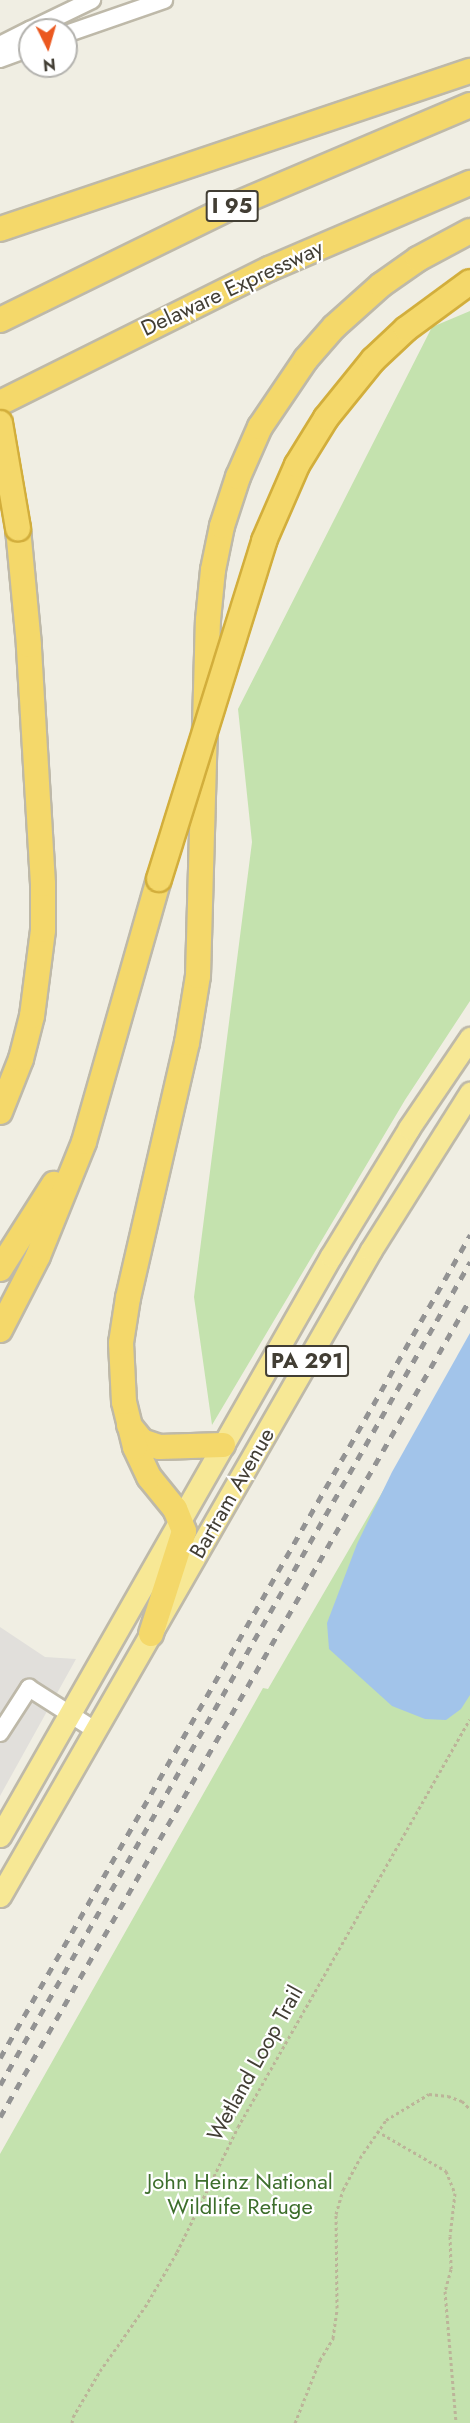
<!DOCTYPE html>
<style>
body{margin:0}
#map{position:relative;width:470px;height:2423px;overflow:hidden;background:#f0eee3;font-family:Jost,sans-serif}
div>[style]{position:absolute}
.green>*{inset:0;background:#c4e2ae}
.parking>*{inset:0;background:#e1dfdb}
.water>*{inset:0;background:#a2c4ea}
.path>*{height:3px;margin-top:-1.5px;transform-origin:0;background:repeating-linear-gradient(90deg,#bcb499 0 3px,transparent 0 6px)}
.roads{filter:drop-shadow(2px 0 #beb9a9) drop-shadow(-2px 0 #beb9a9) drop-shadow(0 2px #beb9a9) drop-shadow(0 -2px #beb9a9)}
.minor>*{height:16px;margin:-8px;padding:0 8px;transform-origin:8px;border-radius:8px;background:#fff}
.major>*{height:21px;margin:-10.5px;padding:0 10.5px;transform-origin:10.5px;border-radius:10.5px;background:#f7e895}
.highway>*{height:24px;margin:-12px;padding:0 12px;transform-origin:12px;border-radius:12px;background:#f4d86a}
.rail>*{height:4.5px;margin-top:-2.25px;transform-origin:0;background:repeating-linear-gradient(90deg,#939393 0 8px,transparent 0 16px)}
.bridges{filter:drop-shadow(2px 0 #d2ae3c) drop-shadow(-2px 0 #d2ae3c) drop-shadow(0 2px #d2ae3c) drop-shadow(0 -2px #d2ae3c)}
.highway-bridge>*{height:24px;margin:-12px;padding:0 12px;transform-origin:12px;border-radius:12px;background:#f4d86a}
span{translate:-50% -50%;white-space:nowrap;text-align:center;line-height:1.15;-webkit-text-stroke:4.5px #fff;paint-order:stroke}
.shield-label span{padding:2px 4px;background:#fff;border:2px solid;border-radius:4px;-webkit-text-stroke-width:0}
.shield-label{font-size:21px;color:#423e34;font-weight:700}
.street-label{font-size:22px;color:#423e34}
.park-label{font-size:22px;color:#3d6e2c}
.north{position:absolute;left:18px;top:18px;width:60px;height:60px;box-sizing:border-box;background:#fff;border:2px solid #b3b2ae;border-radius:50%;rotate:175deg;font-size:16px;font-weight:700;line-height:24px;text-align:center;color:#423e34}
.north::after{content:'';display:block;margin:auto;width:21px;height:27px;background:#eb581f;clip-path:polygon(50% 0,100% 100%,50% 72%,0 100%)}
</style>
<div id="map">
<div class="green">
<div style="clip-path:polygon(470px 311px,470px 1001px,405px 1100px,212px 1425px,194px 1297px,252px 842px,238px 709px,432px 327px)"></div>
<div style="clip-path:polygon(470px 1341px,470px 2423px,0 2423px,0 2154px,263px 1688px,268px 1689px)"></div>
</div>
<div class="parking">
<div style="clip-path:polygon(0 1627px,45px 1657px,76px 1659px,0 1796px)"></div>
</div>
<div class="water">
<div style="clip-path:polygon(470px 1333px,470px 1695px,461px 1709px,446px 1720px,425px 1719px,392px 1706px,329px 1649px,327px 1623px,357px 1544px,392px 1472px)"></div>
</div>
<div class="path">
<div style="left:377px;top:2131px;width:80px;rotate:30.1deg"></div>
<div style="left:446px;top:2171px;width:24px;rotate:68deg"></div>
<div style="left:455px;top:2193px;width:43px;rotate:96.6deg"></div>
<div style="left:450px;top:2236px;width:33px;rotate:88deg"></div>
<div style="left:451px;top:2269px;width:23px;rotate:105deg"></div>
<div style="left:445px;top:2291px;width:132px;rotate:85.2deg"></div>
<div style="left:72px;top:2423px;width:6px;rotate:-81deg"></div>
<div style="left:73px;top:2417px;width:53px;rotate:-59.6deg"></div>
<div style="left:100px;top:2371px;width:78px;rotate:-54.9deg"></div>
<div style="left:145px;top:2307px;width:64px;rotate:-59.8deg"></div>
<div style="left:177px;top:2252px;width:139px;rotate:-64deg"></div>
<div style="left:238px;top:2127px;width:469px;rotate:-60.4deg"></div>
<div style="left:295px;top:2423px;width:68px;rotate:-68.4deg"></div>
<div style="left:320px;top:2360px;width:26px;rotate:-59deg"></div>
<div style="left:333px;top:2338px;width:30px;rotate:-82deg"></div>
<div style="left:337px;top:2308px;width:94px;rotate:-90.6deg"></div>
<div style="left:336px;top:2214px;width:25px;rotate:-74deg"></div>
<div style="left:343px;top:2190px;width:36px;rotate:-62deg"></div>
<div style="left:360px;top:2158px;width:46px;rotate:-55.6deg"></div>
<div style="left:386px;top:2120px;width:50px;rotate:-31.2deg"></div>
<div style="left:429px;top:2094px;width:19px;rotate:6deg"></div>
<div style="left:448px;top:2096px;width:15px;rotate:20deg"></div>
<div style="left:462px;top:2101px;width:11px;rotate:45deg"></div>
</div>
<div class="roads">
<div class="minor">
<div style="left:30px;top:30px;width:69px;rotate:-25.8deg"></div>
<div style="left:66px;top:34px;width:104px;rotate:-19.1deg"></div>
<div style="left:0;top:45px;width:34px;rotate:-27deg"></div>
<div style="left:0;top:59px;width:32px;rotate:-20deg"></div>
<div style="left:0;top:1733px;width:54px;rotate:-57.2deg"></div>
<div style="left:29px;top:1688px;width:78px;rotate:32.5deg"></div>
</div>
<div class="major">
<div style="left:0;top:1836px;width:668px;rotate:-60.29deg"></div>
<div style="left:331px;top:1256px;width:150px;rotate:-58.6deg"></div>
<div style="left:409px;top:1128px;width:109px;rotate:-55.9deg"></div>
<div style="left:0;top:1896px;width:745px;rotate:-60.13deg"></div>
<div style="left:371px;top:1250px;width:186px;rotate:-57.8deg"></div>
</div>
<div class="highway">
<div style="left:0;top:229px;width:496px;rotate:-18.6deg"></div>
<div style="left:0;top:320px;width:264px;rotate:-26.1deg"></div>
<div style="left:237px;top:204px;width:253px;rotate:-23deg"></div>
<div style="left:0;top:403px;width:301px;rotate:-26.5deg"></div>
<div style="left:269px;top:269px;width:219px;rotate:-23.2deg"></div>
<div style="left:0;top:1112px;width:57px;rotate:-68.4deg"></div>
<div style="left:21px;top:1059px;width:44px;rotate:-75.7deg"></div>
<div style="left:32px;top:1016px;width:87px;rotate:-82.7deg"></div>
<div style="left:43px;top:930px;width:46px;rotate:-90deg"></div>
<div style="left:43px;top:884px;width:239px;rotate:-93.4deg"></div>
<div style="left:29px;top:645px;width:118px;rotate:-95.4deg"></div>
<div style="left:0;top:1269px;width:101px;rotate:-57.6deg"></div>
<div style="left:0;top:1330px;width:83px;rotate:-62.8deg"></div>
<div style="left:38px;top:1256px;width:123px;rotate:-68deg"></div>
<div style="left:84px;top:1142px;width:273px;rotate:-74.1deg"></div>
<div style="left:129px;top:1425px;width:21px;rotate:51deg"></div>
<div style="left:142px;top:1441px;width:18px;rotate:19deg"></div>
<div style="left:159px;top:1447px;width:64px;rotate:-1.8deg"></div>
<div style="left:151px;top:1634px;width:108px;rotate:-72.2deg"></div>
<div style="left:184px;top:1531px;width:24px;rotate:-112deg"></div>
<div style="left:175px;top:1509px;width:41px;rotate:-129.1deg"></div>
<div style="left:149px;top:1477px;width:33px;rotate:-115deg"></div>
<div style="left:135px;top:1447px;width:46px;rotate:-103.7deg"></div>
<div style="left:124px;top:1402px;width:59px;rotate:-92.9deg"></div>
<div style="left:121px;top:1343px;width:46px;rotate:-81.2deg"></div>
<div style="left:128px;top:1298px;width:262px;rotate:-77deg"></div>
<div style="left:187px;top:1043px;width:68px;rotate:-80.7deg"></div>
<div style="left:198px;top:976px;width:356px;rotate:-88.4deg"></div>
<div style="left:208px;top:620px;width:50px;rotate:-84.3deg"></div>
<div style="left:213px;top:570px;width:45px;rotate:-78.4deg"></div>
<div style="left:222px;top:526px;width:52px;rotate:-71.9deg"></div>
<div style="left:238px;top:477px;width:55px;rotate:-66.3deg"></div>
<div style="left:260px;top:427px;width:82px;rotate:-55.9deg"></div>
<div style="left:306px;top:359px;width:43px;rotate:-48.8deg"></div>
<div style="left:334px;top:327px;width:63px;rotate:-41.8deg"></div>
<div style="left:381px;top:285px;width:45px;rotate:-35.1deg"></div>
<div style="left:418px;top:259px;width:59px;rotate:-28.3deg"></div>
</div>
</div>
<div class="rail">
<div style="left:0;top:2058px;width:948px;rotate:-60.27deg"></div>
<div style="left:0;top:2085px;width:948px;rotate:-60.27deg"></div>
<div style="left:0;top:2117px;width:943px;rotate:-60.12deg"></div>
</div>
<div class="bridges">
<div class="highway-bridge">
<div style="left:0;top:423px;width:107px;rotate:80.3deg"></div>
<div style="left:159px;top:879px;width:354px;rotate:-72.7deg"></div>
<div style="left:264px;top:541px;width:83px;rotate:-66.5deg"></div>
<div style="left:297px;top:465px;width:55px;rotate:-58.3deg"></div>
<div style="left:326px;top:418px;width:75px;rotate:-51deg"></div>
<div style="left:373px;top:360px;width:45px;rotate:-43.2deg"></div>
<div style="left:406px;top:329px;width:79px;rotate:-36.3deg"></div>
</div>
</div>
<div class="shield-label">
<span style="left:232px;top:206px">I 95</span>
<span style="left:307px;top:1361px">PA 291</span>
</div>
<div class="street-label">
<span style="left:232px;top:288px;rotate:-25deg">Delaware Expressway</span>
<span style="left:232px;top:1493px;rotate:-60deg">Bartram Avenue</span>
<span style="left:255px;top:2063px;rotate:-61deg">Wetland Loop Trail</span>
</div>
<div class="park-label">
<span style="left:240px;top:2194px">John Heinz National<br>Wildlife Refuge</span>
</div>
<div class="north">N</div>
</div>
